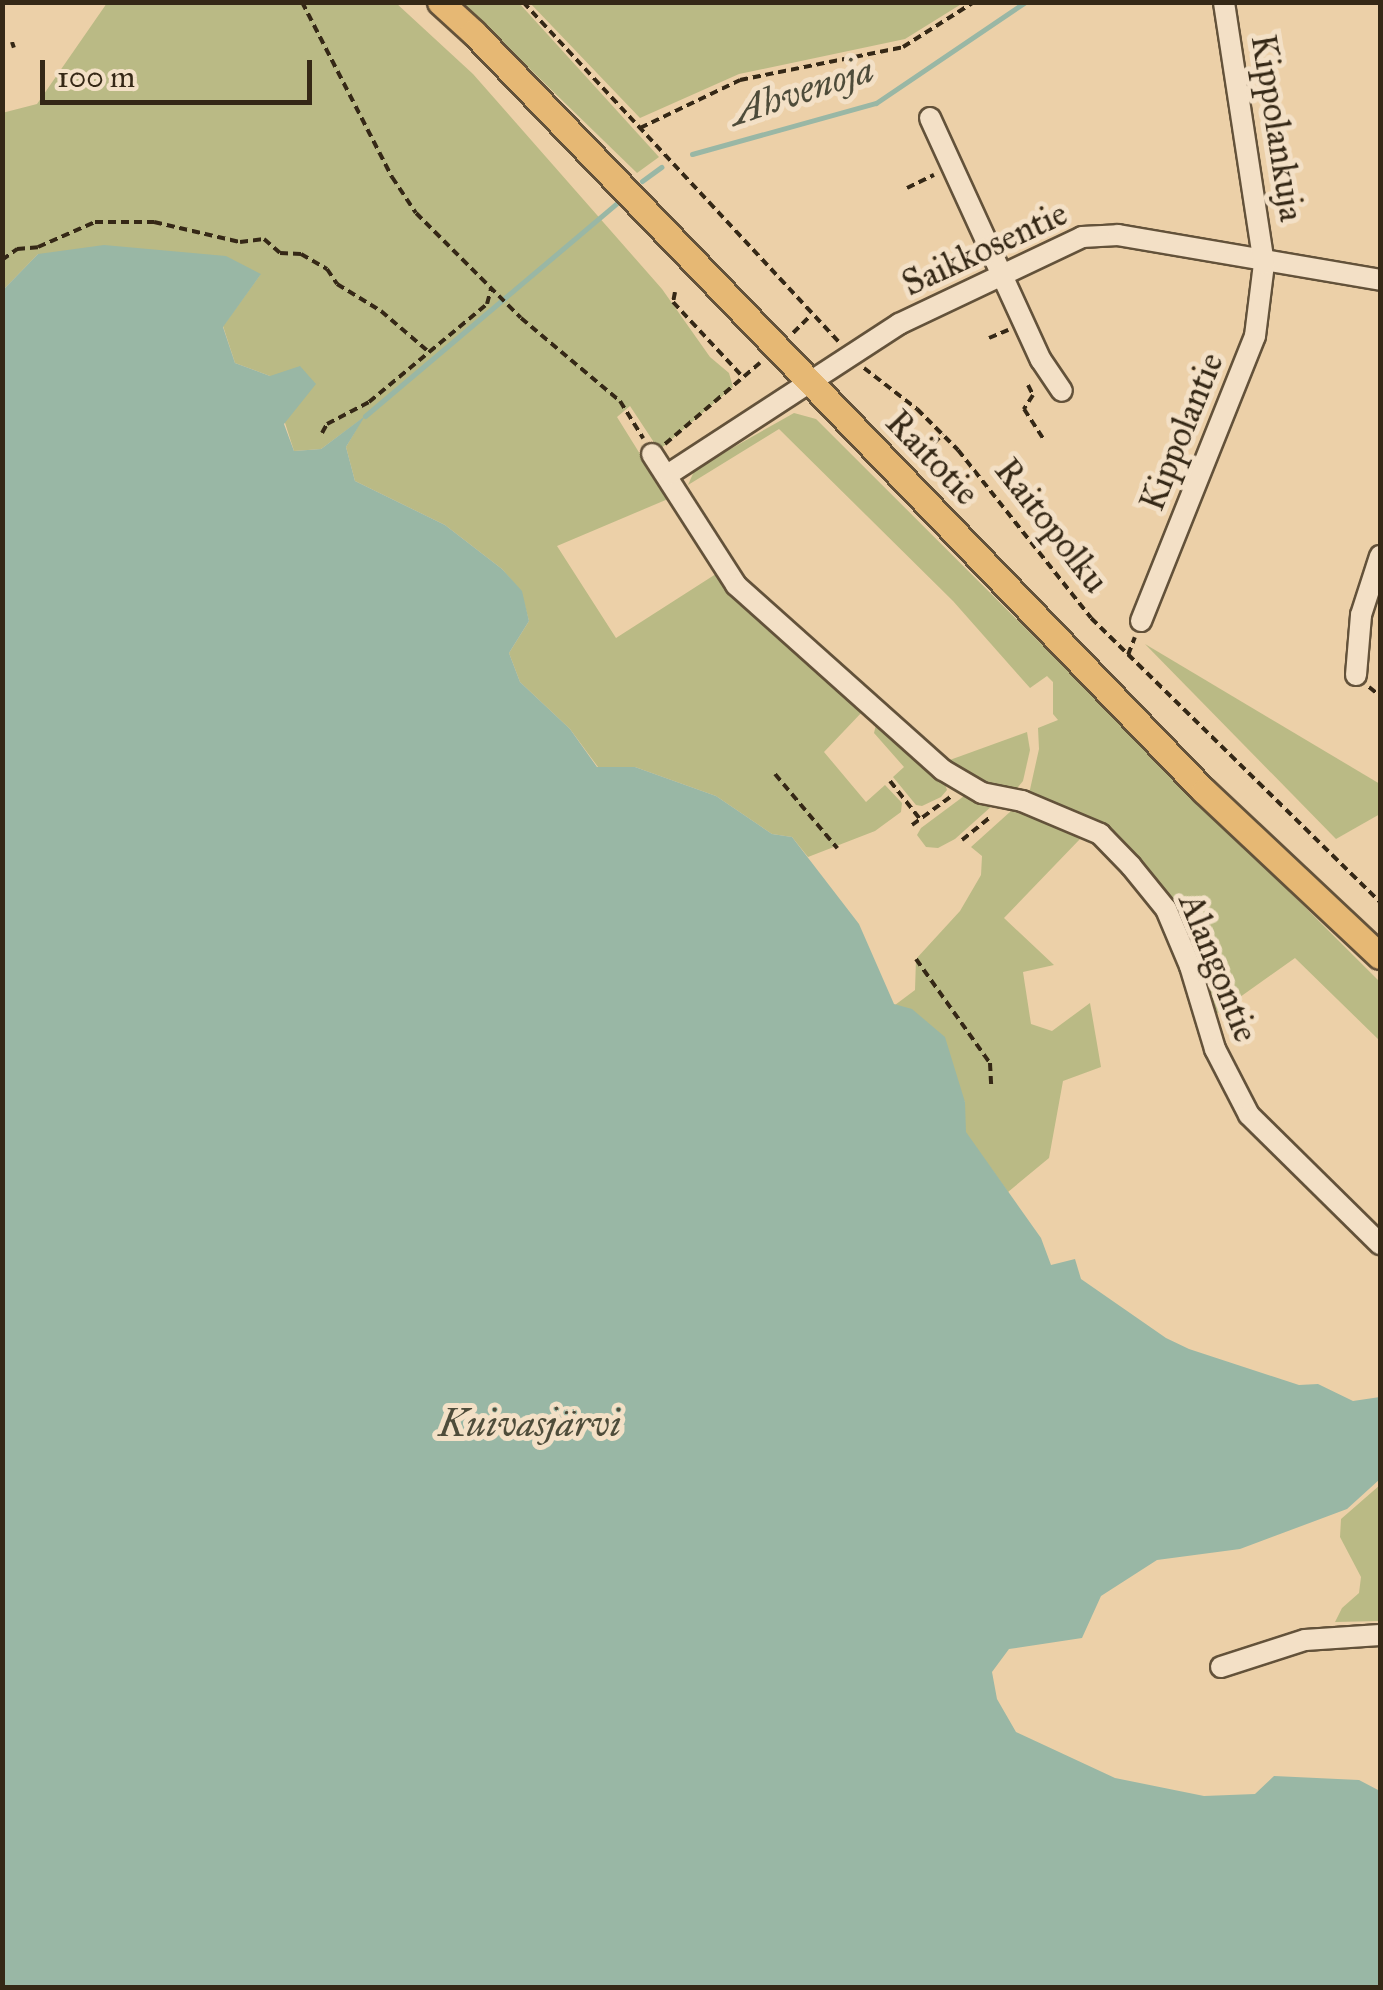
<!DOCTYPE html>
<meta charset="utf-8">
<style>
body{margin:0}
#map{position:relative;width:1383px;height:1990px;overflow:hidden;background:#ecd0a8;font-family:"IM FELL Great Primer",serif}
div>[style]{position:absolute}
.green>*{inset:0;background:#baba85}
.water>*{inset:0;background:#99b7a5}
.stream>*{height:5px;margin:-2.5px;padding:0 2.5px;transform-origin:2.5px;border-radius:2.5px;background:#99b7a5}
.path>*{height:4px;margin-top:-2px;transform-origin:0;background:repeating-linear-gradient(90deg,#352816 0 8px,transparent 0 13px)}
.roads{filter:drop-shadow(2px 0 #63523a) drop-shadow(-2px 0 #63523a) drop-shadow(0 2px #63523a) drop-shadow(0 -2px #63523a)}
.minor>*{height:20px;margin:-10px;padding:0 10px;transform-origin:10px;border-radius:10px;background:#f3e0c6}
.major>*{height:25px;margin:-12.5px;padding:0 12.5px;transform-origin:12.5px;border-radius:12.5px;background:#e6b874}
span{translate:-50% -50%;white-space:nowrap;text-align:center;line-height:1.15;-webkit-text-stroke:10px #f3e0c6;paint-order:stroke}
.street-label{font-size:35px;color:#352816}
.water-label{font-size:38px;color:#4e4c3a;font-style:italic}
.frame{position:absolute;inset:0;border:5px solid #352816;pointer-events:none}
.scale{position:absolute;left:40px;top:60px;width:272px;height:45px;box-sizing:border-box;border:5px solid #352816;border-top:0;padding-left:12px;font-size:30px;line-height:35px;white-space:nowrap;color:#352816;-webkit-text-stroke:8px #f3e0c6;paint-order:stroke}
</style>
<div id="map">
<div class="green">
<div style="clip-path:polygon(107px 3px,396px 3px,473px 74px,662px 289px,710px 357px,729px 373px,733px 387px,659px 450px,630px 406px,617px 417px,668px 499px,557px 546px,616px 638px,719px 572px,863px 711px,824px 752px,866px 802px,885px 785px,902px 803px,901px 812px,875px 831px,808px 857px,792px 837px,772px 834px,716px 796px,635px 767px,598px 767px,570px 729px,520px 682px,509px 653px,529px 621px,521px 591px,502px 569px,445px 525px,355px 481px,346px 447px,363px 418px,321px 449px,294px 451px,270px 376px,235px 363px,223px 326px,260px 275px,38px 254px,3px 290px,2px 113px,37px 104px)"></div>
<div style="clip-path:polygon(462px 3px,519px 3px,659px 157px,637px 173px)"></div>
<div style="clip-path:polygon(530px 3px,963px 3px,905px 39px,739px 74px,640px 118px)"></div>
<div style="clip-path:polygon(794px 413px,816px 419px,1380px 982px,1380px 1041px,1295px 958px,1212px 1017px,1183px 928px,1190px 922px,1188px 917px,1179px 918px,1085px 817px,1029px 794px,1039px 749px,1038px 728px,1058px 720px,1053px 714px,1053px 682px,1047px 676px,1030px 688px,953px 601px,779px 429px,688px 485px,695px 469px)"></div>
<div style="clip-path:polygon(1145px 644px,1380px 784px,1380px 814px,1336px 839px)"></div>
<div style="clip-path:polygon(883px 721px,944px 781px,947px 790px,941px 797px,922px 806px,916px 805px,893px 777px,904px 767px,874px 733px,876px 725px)"></div>
<div style="clip-path:polygon(1027px 732px,1030px 750px,1023px 781px,1014px 792px,981px 784px,947px 761px)"></div>
<div style="clip-path:polygon(964px 796px,993px 805px,955px 839px,938px 848px,926px 847px,917px 835px,921px 828px)"></div>
<div style="clip-path:polygon(1011px 811px,1049px 819px,1080px 839px,1004px 918px,1054px 965px,1023px 972px,1031px 1024px,1052px 1031px,1090px 1003px,1101px 1067px,1063px 1081px,1049px 1158px,1008px 1192px,965px 1132px,965px 1102px,895px 1005px,915px 990px,916px 959px,960px 911px,981px 875px,982px 856px,971px 847px)"></div>
<div style="clip-path:polygon(1380px 1485px,1380px 1621px,1335px 1622px,1342px 1608px,1359px 1593px,1361px 1577px,1340px 1537px,1341px 1519px)"></div>
</div>
<div class="water">
<div style="clip-path:polygon(104px 245px,226px 256px,261px 274px,223px 327px,235px 363px,270px 376px,300px 366px,316px 384px,284px 424px,294px 451px,321px 449px,365px 416px,346px 447px,355px 481px,445px 525px,502px 569px,522px 591px,529px 621px,509px 653px,520px 682px,570px 729px,597px 767px,635px 767px,716px 796px,772px 834px,792px 837px,859px 924px,894px 1004px,912px 1009px,945px 1037px,965px 1102px,966px 1132px,1041px 1238px,1051px 1265px,1075px 1259px,1081px 1279px,1166px 1338px,1189px 1349px,1299px 1385px,1318px 1384px,1353px 1401px,1380px 1397px,1380px 1479px,1347px 1509px,1240px 1549px,1157px 1560px,1101px 1596px,1082px 1638px,1009px 1649px,992px 1672px,997px 1699px,1016px 1732px,1115px 1778px,1204px 1796px,1255px 1794px,1274px 1776px,1359px 1780px,1380px 1791px,1380px 1987px,3px 1987px,3px 290px,38px 254px)"></div>
</div>
<div class="stream">
<div style="left:692px;top:154px;width:191px;rotate:-15.5deg"></div>
<div style="left:876px;top:103px;width:180px;rotate:-34.1deg"></div>
<div style="left:642px;top:181px;width:24px;rotate:-36deg"></div>
<div style="left:365px;top:416px;width:329px;rotate:-40.2deg"></div>
</div>
<div class="path">
<div style="left:302px;top:2px;width:197px;rotate:62.8deg"></div>
<div style="left:392px;top:177px;width:43px;rotate:56.3deg"></div>
<div style="left:416px;top:213px;width:148px;rotate:45deg"></div>
<div style="left:521px;top:318px;width:129px;rotate:40deg"></div>
<div style="left:620px;top:401px;width:44px;rotate:58.1deg"></div>
<div style="left:523px;top:2px;width:466px;rotate:47.1deg"></div>
<div style="left:12px;top:42px;width:6px;rotate:72deg"></div>
<div style="left:640px;top:128px;width:111px;rotate:-25.6deg"></div>
<div style="left:740px;top:80px;width:166px;rotate:-11.4deg"></div>
<div style="left:903px;top:47px;width:84px;rotate:-32.4deg"></div>
<div style="left:907px;top:188px;width:30px;rotate:-26deg"></div>
<div style="left:2px;top:260px;width:19px;rotate:-36deg"></div>
<div style="left:17px;top:249px;width:21px;rotate:-5deg"></div>
<div style="left:38px;top:247px;width:62px;rotate:-23.7deg"></div>
<div style="left:95px;top:222px;width:59px"></div>
<div style="left:154px;top:222px;width:88px;rotate:13.1deg"></div>
<div style="left:240px;top:242px;width:24px;rotate:-7deg"></div>
<div style="left:264px;top:239px;width:21px;rotate:41deg"></div>
<div style="left:280px;top:253px;width:21px;rotate:3deg"></div>
<div style="left:301px;top:254px;width:30px;rotate:30deg"></div>
<div style="left:327px;top:269px;width:18px;rotate:56deg"></div>
<div style="left:337px;top:284px;width:52px;rotate:31.5deg"></div>
<div style="left:381px;top:311px;width:63px;rotate:40.5deg"></div>
<div style="left:675px;top:292px;width:10px;rotate:101deg"></div>
<div style="left:673px;top:302px;width:103px;rotate:47deg"></div>
<div style="left:793px;top:333px;width:25px;rotate:-45deg"></div>
<div style="left:989px;top:338px;width:21px;rotate:-23deg"></div>
<div style="left:864px;top:368px;width:67px;rotate:37.7deg"></div>
<div style="left:917px;top:409px;width:58px;rotate:45deg"></div>
<div style="left:958px;top:450px;width:214px;rotate:51.6deg"></div>
<div style="left:1091px;top:618px;width:405px;rotate:44.5deg"></div>
<div style="left:1028px;top:385px;width:11px;rotate:63deg"></div>
<div style="left:1033px;top:395px;width:17px;rotate:123deg"></div>
<div style="left:1024px;top:409px;width:37px;rotate:57deg"></div>
<div style="left:322px;top:433px;width:10px;rotate:-61deg"></div>
<div style="left:327px;top:424px;width:47px;rotate:-27.6deg"></div>
<div style="left:369px;top:402px;width:153px;rotate:-39.7deg"></div>
<div style="left:487px;top:304px;width:16px;rotate:-75deg"></div>
<div style="left:665px;top:444px;width:125px;rotate:-40.5deg"></div>
<div style="left:925px;top:453px;width:26px;rotate:-47deg"></div>
<div style="left:1128px;top:655px;width:19px;rotate:-69deg"></div>
<div style="left:1369px;top:687px;width:14px;rotate:39deg"></div>
<div style="left:775px;top:774px;width:97px;rotate:50deg"></div>
<div style="left:890px;top:781px;width:48px;rotate:51.7deg"></div>
<div style="left:912px;top:825px;width:51px;rotate:-36.2deg"></div>
<div style="left:962px;top:840px;width:38px;rotate:-39deg"></div>
<div style="left:916px;top:959px;width:128px;rotate:54.6deg"></div>
<div style="left:990px;top:1063px;width:22px;rotate:87deg"></div>
</div>
<div class="roads">
<div class="minor">
<div style="left:930px;top:118px;width:266px;rotate:65.4deg"></div>
<div style="left:1041px;top:360px;width:37px;rotate:56deg"></div>
<div style="left:652px;top:454px;width:156px;rotate:57.3deg"></div>
<div style="left:736px;top:585px;width:278px;rotate:41.8deg"></div>
<div style="left:943px;top:770px;width:45px;rotate:30.5deg"></div>
<div style="left:982px;top:793px;width:41px;rotate:11.3deg"></div>
<div style="left:1022px;top:801px;width:85px;rotate:22.9deg"></div>
<div style="left:1100px;top:834px;width:45px;rotate:45.9deg"></div>
<div style="left:1131px;top:866px;width:55px;rotate:50.9deg"></div>
<div style="left:1166px;top:909px;width:62px;rotate:67.2deg"></div>
<div style="left:1190px;top:966px;width:87px;rotate:73.2deg"></div>
<div style="left:1215px;top:1049px;width:74px;rotate:62.7deg"></div>
<div style="left:1249px;top:1115px;width:184px;rotate:44.6deg"></div>
<div style="left:669px;top:474px;width:275px;rotate:-33.1deg"></div>
<div style="left:899px;top:324px;width:203px;rotate:-25.4deg"></div>
<div style="left:1082px;top:237px;width:36px;rotate:-3deg"></div>
<div style="left:1118px;top:235px;width:266px;rotate:9.7deg"></div>
<div style="left:1141px;top:621px;width:307px;rotate:-68.2deg"></div>
<div style="left:1255px;top:336px;width:73px;rotate:-82.9deg"></div>
<div style="left:1264px;top:264px;width:265px;rotate:-98.7deg"></div>
<div style="left:1356px;top:675px;width:60px;rotate:-85.2deg"></div>
<div style="left:1361px;top:615px;width:62px;rotate:-72.1deg"></div>
<div style="left:1221px;top:1667px;width:88px;rotate:-17.8deg"></div>
<div style="left:1305px;top:1640px;width:75px;rotate:-3.8deg"></div>
</div>
<div class="major">
<div style="left:440px;top:2px;width:45px;rotate:42.3deg"></div>
<div style="left:473px;top:32px;width:1054px;rotate:46.08deg"></div>
<div style="left:1204px;top:791px;width:241px;rotate:43.2deg"></div>
</div>
</div>
<div class="street-label">
<span style="left:1277px;top:128px;rotate:81deg">Kippolankuja</span>
<span style="left:985px;top:249px;rotate:-25deg">Saikkosentie</span>
<span style="left:1182px;top:432px;rotate:-68deg">Kippolantie</span>
<span style="left:932px;top:458px;rotate:46deg">Raitotie</span>
<span style="left:1051px;top:526px;rotate:52deg">Raitopolku</span>
<span style="left:1218px;top:968px;rotate:68deg">Alangontie</span>
</div>
<div class="water-label">
<span style="left:802px;top:91px;rotate:-18deg">Ahvenoja</span>
<span style="left:530px;top:1424px">Kuivasjärvi</span>
</div>
<div class="frame"></div>
<div class="scale">100 m</div>
</div>
